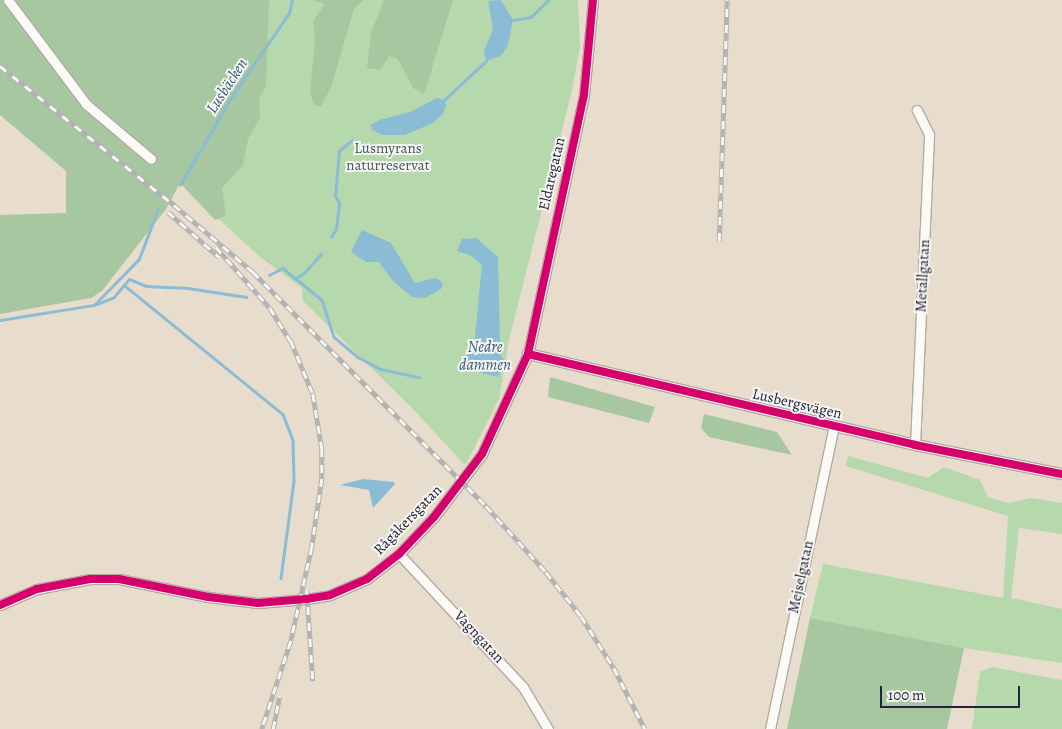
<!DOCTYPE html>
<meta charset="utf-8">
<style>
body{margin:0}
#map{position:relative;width:1062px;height:729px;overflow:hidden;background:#e8dccc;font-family:Alegreya,serif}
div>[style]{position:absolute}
.green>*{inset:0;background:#b5d8ac}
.forest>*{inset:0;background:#a6c7a0}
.water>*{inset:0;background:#8bbcd6}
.stream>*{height:2.5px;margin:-1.25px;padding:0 1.25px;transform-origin:1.25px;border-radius:1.25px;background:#8bbcd6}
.roads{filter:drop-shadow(1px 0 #b2aba3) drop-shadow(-1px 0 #b2aba3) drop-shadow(0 1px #b2aba3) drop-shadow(0 -1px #b2aba3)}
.minor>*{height:9px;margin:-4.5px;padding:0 4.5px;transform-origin:4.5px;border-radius:4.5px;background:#fcfaf7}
.tertiary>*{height:10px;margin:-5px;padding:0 5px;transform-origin:5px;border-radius:5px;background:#fcfaf7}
.rail>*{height:4.5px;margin-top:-2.25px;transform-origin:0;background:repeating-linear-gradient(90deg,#f6f6f2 0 8px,#b3b2b2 0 16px);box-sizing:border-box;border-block:1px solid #b3b2b2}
.cycleway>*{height:8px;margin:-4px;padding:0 4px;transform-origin:4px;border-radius:4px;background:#d6006c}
span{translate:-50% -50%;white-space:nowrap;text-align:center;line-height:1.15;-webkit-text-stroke:4px #f6f6f2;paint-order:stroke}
.park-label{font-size:15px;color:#425855}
.street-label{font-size:15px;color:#22223b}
.water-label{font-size:16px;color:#3c5a7b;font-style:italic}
.scale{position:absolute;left:880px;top:686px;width:140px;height:22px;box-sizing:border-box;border:2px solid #22223b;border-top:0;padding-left:6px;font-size:15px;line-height:18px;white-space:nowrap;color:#22223b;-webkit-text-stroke:4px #f6f6f2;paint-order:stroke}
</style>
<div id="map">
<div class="green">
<div style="clip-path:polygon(56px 0,578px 0,580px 47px,572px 90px,509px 340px,499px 399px,467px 462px,464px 464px,412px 408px,303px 301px,302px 288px,259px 256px,197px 199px)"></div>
<div style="clip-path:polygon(848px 456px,928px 478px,944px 467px,980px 480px,988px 497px,1008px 503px,1030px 498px,1062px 503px,1062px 534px,1019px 528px,1011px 598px,1062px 609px,1062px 663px,964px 648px,810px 618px,823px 564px,1003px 598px,1008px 516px,846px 466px)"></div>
<div style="clip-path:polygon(992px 667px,1062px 680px,1062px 729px,972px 729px,980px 672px)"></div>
</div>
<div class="forest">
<div style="clip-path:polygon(0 0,269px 0,266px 86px,259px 98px,260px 118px,248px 139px,243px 165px,222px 188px,226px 216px,215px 220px,180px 183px,166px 209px,102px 291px,91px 298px,0 314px,0 215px,66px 213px,66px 171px,0 115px)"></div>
<div style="clip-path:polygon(312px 0,363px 0,354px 9px,331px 87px,321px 106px,314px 105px,310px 92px,315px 41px,313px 21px,325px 4px)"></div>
<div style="clip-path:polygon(384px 0,453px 0,424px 94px,413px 88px,398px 59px,389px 56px,380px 70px,367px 68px,371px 33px)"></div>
<div style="clip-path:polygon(550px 377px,655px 407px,649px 423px,548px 397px)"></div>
<div style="clip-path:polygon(704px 414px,777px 432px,792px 455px,709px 437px,701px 428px)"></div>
<div style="clip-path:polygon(810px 618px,964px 648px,947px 729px,787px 729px)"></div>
</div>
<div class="water">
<div style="clip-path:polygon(501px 0,513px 20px,508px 45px,501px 56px,486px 61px,484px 51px,493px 29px,488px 1px)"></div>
<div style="clip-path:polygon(437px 98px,444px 100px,446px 105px,443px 114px,433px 123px,405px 135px,383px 135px,372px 130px,371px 125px,379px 120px,410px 112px)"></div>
<div style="clip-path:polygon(362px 230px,391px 243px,415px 283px,436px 278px,443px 283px,441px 289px,425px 298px,412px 297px,393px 281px,379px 262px,366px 262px,351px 252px)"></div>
<div style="clip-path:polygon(476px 238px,498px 257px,500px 343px,501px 356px,506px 362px,498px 377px,474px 371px,462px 363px,475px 336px,482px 265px,470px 255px,457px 251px,462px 239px)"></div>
<div style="clip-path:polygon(363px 479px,394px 482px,395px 484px,373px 508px,369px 490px,340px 485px)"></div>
</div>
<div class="stream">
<div style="left:513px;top:20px;width:18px;rotate:-9deg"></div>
<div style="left:531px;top:17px;width:24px;rotate:-45deg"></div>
<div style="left:444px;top:100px;width:57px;rotate:-42.9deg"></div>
<div style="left:180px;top:185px;width:97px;rotate:-59.7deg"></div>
<div style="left:229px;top:101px;width:107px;rotate:-55.7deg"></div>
<div style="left:289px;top:13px;width:13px;rotate:-77deg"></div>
<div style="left:331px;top:237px;width:9px;rotate:-58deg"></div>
<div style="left:336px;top:229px;width:26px;rotate:-83deg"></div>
<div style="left:339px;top:203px;width:8px;rotate:-120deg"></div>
<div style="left:335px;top:196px;width:45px;rotate:-84.9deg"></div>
<div style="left:339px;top:151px;width:16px;rotate:-40deg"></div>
<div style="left:269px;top:275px;width:16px;rotate:-27deg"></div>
<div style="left:283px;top:268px;width:16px;rotate:40deg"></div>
<div style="left:295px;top:278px;width:9px;rotate:-27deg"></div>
<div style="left:303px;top:274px;width:27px;rotate:-48deg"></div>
<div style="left:295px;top:278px;width:35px;rotate:39deg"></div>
<div style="left:322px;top:300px;width:39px;rotate:72deg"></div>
<div style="left:334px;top:337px;width:31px;rotate:40deg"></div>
<div style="left:358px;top:357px;width:26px;rotate:28deg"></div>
<div style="left:381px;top:369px;width:39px;rotate:12deg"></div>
<div style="left:124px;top:285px;width:205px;rotate:39.1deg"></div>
<div style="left:283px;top:414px;width:28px;rotate:69deg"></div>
<div style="left:293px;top:440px;width:41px;rotate:88.6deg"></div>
<div style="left:294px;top:481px;width:98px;rotate:97.6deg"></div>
<div style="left:97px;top:304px;width:18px;rotate:-22deg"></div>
<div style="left:114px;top:297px;width:23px;rotate:-50deg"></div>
<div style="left:129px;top:279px;width:18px;rotate:22deg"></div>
<div style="left:146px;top:286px;width:42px;rotate:2.7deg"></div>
<div style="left:188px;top:288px;width:59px;rotate:8.8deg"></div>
<div style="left:0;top:320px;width:95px;rotate:-9.1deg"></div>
<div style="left:94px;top:305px;width:64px;rotate:-45.6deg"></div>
<div style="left:139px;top:259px;width:53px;rotate:-69.2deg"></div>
</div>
<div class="roads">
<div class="minor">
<div style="left:8px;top:0;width:130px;rotate:53.1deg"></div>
<div style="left:86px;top:104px;width:85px;rotate:40.2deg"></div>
<div style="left:915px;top:445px;width:311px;rotate:-87.4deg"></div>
<div style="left:929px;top:134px;width:27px;rotate:-117deg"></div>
<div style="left:399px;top:554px;width:182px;rotate:47deg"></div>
<div style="left:523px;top:687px;width:49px;rotate:59.2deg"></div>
<div style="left:0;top:605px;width:40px;rotate:-23.4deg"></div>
<div style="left:37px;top:589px;width:54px;rotate:-10.7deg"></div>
<div style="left:90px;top:579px;width:29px"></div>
<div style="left:119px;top:579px;width:91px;rotate:11.4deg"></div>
<div style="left:208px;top:597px;width:50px;rotate:6.8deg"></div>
<div style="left:258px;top:603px;width:48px;rotate:-4.8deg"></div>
<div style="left:306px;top:599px;width:24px;rotate:-9deg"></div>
<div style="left:330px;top:595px;width:40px;rotate:-23.4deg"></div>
<div style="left:367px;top:579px;width:41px;rotate:-38deg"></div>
<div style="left:399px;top:554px;width:51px;rotate:-46.6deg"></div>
<div style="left:434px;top:517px;width:79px;rotate:-52.7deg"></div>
<div style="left:482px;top:454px;width:110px;rotate:-65.3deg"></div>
<div style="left:528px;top:354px;width:265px;rotate:-77.8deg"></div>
<div style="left:584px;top:95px;width:95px;rotate:-84.6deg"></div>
<div style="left:770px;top:729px;width:310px;rotate:-78.1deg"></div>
</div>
<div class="tertiary">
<div style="left:528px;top:354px;width:398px;rotate:13.2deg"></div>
<div style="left:915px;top:445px;width:150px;rotate:11.2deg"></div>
</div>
</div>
<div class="rail">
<div style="left:0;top:66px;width:223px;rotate:38.6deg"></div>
<div style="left:174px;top:205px;width:104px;rotate:40.3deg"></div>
<div style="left:253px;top:272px;width:330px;rotate:45.1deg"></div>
<div style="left:486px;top:506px;width:89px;rotate:47.7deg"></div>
<div style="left:546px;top:572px;width:56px;rotate:51.5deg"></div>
<div style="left:581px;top:616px;width:62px;rotate:57.6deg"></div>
<div style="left:614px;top:668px;width:68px;rotate:63.1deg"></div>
<div style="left:168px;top:212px;width:68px;rotate:41.4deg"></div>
<div style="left:719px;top:241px;width:241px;rotate:-88.1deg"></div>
<div style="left:216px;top:247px;width:81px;rotate:48.5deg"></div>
<div style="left:270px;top:308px;width:39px;rotate:58deg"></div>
<div style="left:291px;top:341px;width:57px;rotate:67.5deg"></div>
<div style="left:313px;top:394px;width:56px;rotate:80.7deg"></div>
<div style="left:322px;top:449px;width:30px;rotate:90deg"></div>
<div style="left:322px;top:479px;width:69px;rotate:98.4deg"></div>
<div style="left:312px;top:547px;width:96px;rotate:102.6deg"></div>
<div style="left:291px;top:641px;width:93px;rotate:108.2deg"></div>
<div style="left:307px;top:591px;width:90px;rotate:86.2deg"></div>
<div style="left:273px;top:729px;width:33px;rotate:-79deg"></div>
</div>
<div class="cycleway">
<div style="left:528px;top:354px;width:398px;rotate:13.2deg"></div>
<div style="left:915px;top:445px;width:150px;rotate:11.2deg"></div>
<div style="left:0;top:605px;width:40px;rotate:-23.4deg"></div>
<div style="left:37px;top:589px;width:54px;rotate:-10.7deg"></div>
<div style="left:90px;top:579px;width:29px"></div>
<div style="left:119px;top:579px;width:91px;rotate:11.4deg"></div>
<div style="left:208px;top:597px;width:50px;rotate:6.8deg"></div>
<div style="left:258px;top:603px;width:48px;rotate:-4.8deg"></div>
<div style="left:306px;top:599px;width:24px;rotate:-9deg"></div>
<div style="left:330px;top:595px;width:40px;rotate:-23.4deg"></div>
<div style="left:367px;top:579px;width:41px;rotate:-38deg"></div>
<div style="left:399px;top:554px;width:51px;rotate:-46.6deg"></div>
<div style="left:434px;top:517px;width:79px;rotate:-52.7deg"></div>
<div style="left:482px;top:454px;width:110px;rotate:-65.3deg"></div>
<div style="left:528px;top:354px;width:265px;rotate:-77.8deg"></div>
<div style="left:584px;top:95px;width:95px;rotate:-84.6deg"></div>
</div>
<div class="park-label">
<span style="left:388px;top:157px">Lusmyrans<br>naturreservat</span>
</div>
<div class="street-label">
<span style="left:552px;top:174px;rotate:-77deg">Eldaregatan</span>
<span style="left:923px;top:276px;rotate:-87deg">Metallgatan</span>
<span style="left:797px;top:404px;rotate:13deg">Lusbergsvägen</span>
<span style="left:408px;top:520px;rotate:-46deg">Rågåkersgatan</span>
<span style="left:801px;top:577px;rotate:-78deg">Mejselgatan</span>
<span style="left:479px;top:637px;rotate:47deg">Vagngatan</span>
</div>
<div class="water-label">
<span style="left:227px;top:86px;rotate:-57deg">Lusbäcken</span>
<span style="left:485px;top:356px">Nedre<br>dammen</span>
</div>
<div class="scale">100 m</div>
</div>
